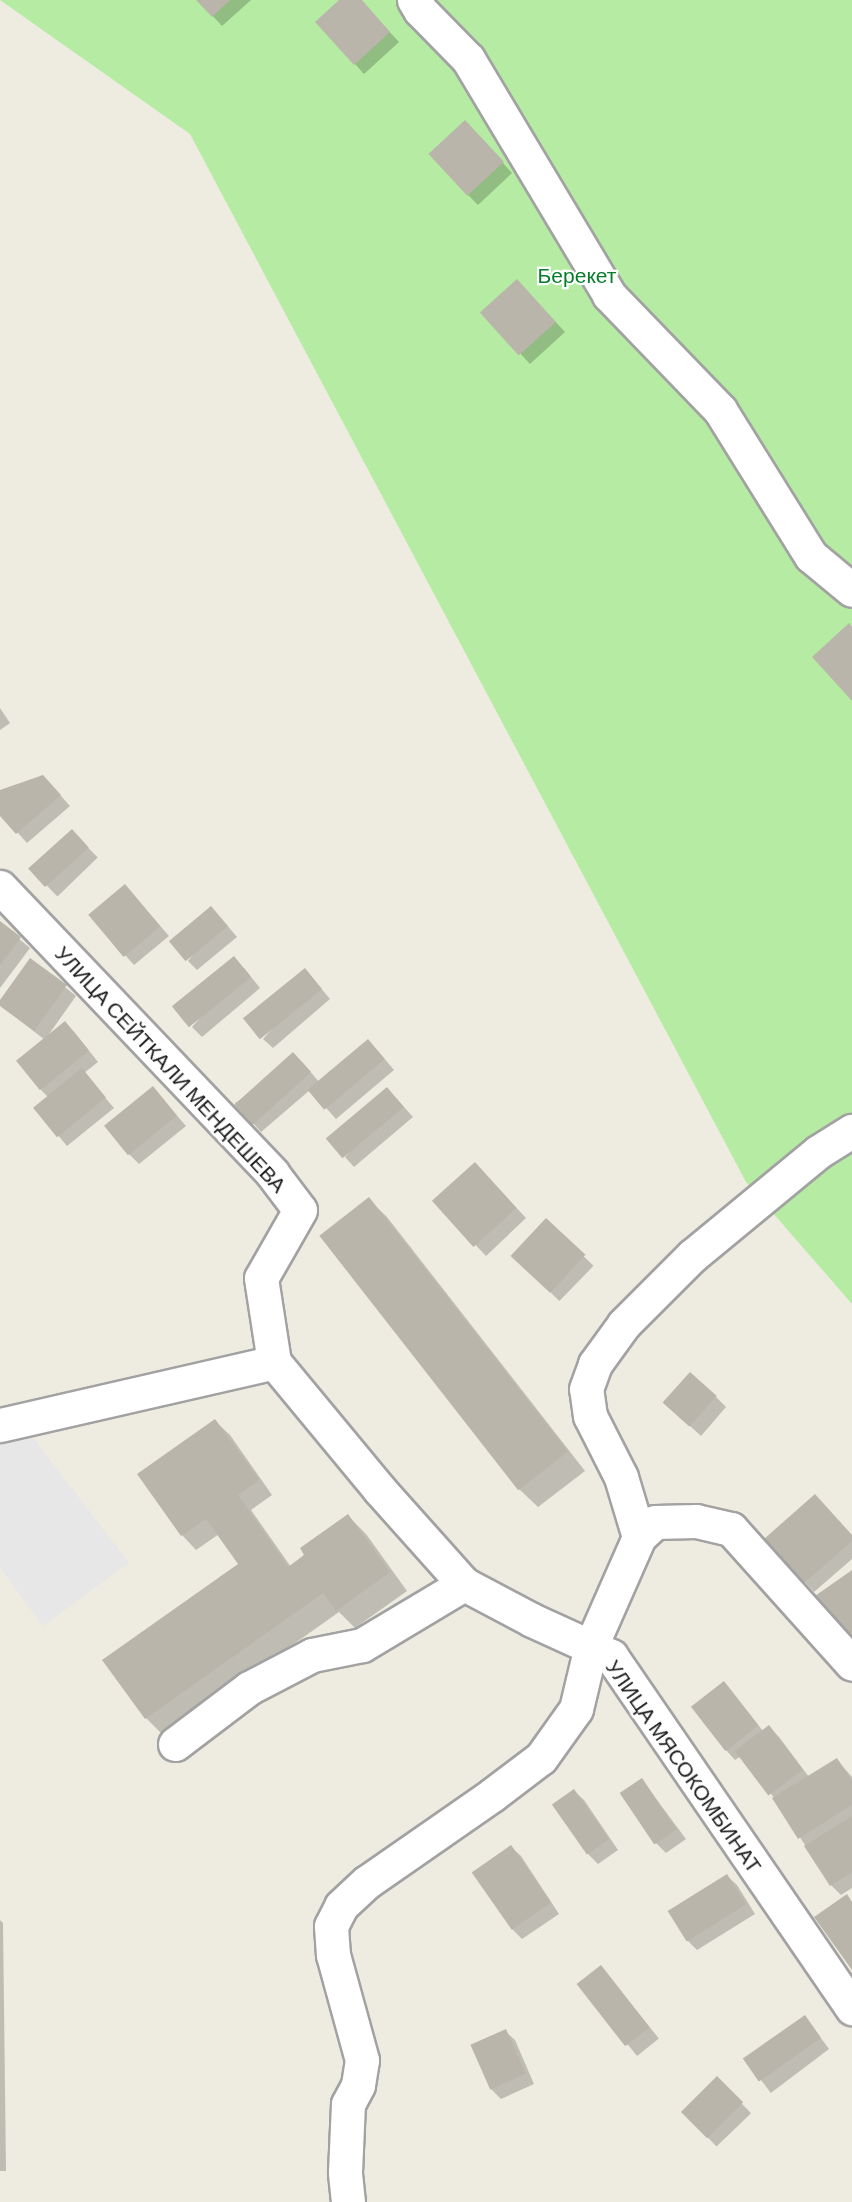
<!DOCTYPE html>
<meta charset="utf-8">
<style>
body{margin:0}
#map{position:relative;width:852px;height:2202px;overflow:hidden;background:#eeece0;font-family:Barlow,sans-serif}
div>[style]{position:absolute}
.grass>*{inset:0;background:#b6eba3}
.parking>*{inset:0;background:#e7e7e7}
.shadow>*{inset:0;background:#0003;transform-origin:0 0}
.building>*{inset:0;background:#bab5aa;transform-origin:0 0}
.roads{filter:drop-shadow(2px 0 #a2a2a2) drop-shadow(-2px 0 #a2a2a2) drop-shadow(0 2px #a2a2a2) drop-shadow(0 -2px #a2a2a2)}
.minor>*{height:33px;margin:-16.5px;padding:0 16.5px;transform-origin:16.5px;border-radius:16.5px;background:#fff}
span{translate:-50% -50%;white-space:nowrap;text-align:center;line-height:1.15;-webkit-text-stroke:4.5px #fff;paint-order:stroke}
.park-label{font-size:21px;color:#077c2b}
.street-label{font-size:21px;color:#1b1b1b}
</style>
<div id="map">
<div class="grass">
<div style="clip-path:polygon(0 0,852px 0,852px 1304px,746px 1182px,190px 134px)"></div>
</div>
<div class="parking">
<div style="clip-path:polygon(25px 1427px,129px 1563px,43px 1626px,0 1568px,0 1435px)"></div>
</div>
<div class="shadow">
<div style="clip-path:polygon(198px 0,251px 0,222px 26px)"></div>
<div style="clip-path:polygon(341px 0,360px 0,399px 42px,364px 74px,355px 64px)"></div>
<div style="clip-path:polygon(475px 132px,512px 173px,478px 205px,468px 195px)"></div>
<div style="clip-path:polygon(527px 291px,565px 332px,530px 364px,483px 313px)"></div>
<div style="clip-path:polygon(0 708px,10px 723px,0 730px)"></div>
<div style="clip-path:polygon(53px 787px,70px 806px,27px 843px,0 813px,0 791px)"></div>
<div style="left:72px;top:831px;width:37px;height:56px;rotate:46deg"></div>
<div style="clip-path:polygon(134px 896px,169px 936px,134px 965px,125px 955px)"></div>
<div style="clip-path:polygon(221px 918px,237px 937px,197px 970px,188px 961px)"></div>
<div style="clip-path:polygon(0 923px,30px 948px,0 988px)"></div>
<div style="clip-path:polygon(31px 960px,76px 996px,47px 1037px,65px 1023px,75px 1033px,98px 1062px,84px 1073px,114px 1108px,67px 1146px,35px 1108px,48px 1097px,41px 1090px,45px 1040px,0 1005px)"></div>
<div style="clip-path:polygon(244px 968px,260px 988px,202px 1037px,192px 1027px)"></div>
<div style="clip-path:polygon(314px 980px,330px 999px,273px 1048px,263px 1039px)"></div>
<div style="clip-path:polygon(377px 1050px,394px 1070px,336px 1119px,310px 1090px,261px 1132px,235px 1103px,303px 1063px,319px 1082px)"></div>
<div style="clip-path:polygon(153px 1088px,186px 1126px,139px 1164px,129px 1154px)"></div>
<div style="clip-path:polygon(396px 1098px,413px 1117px,354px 1167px,345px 1157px)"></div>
<div style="clip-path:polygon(485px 1174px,526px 1218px,486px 1256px,435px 1202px)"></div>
<div style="clip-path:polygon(368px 1199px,387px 1217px,585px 1471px,538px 1507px,519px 1489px,321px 1236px)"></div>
<div style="left:546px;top:1220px;width:66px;height:49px;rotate:44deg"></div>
<div style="clip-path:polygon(716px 1397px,726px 1407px,701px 1436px,665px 1403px)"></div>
<div style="clip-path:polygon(215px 1421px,230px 1435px,272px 1495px,251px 1510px,291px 1567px,348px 1516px,366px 1534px,407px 1591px,355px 1628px,339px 1612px,164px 1736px,146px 1718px,240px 1564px,219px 1534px,196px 1550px,182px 1535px)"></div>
<div style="clip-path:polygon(852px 1536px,852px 1559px,814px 1592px,766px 1539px)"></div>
<div style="clip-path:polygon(724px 1683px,763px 1731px,769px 1727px,779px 1737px,809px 1777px,837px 1760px,852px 1777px,852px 1888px,841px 1895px,831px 1885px,775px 1799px,741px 1756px,735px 1760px,726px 1750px)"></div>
<div style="clip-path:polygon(642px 1780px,686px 1839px,666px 1853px,656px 1843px)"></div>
<div style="clip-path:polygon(574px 1791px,584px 1800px,618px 1850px,598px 1864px,588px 1854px)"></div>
<div style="clip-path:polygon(511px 1847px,521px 1856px,559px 1914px,522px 1939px,512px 1929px,473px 1872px)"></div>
<div style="clip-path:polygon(727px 1876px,737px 1885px,755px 1914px,697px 1950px,687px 1940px,669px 1912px)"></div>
<div style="clip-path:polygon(0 1920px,3px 1923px,6px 2171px,0 2171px)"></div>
<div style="left:601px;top:1967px;width:92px;height:28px;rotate:51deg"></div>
<div style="left:805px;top:2017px;width:40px;height:73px;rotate:53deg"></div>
<div style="clip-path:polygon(505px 2031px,515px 2040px,534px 2084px,501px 2099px,491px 2089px)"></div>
<div style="left:717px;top:2078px;width:49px;height:48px;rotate:46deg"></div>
</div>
<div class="building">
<div style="clip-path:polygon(196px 0,230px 0,212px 17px)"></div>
<div style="clip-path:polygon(339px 0,362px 0,390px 32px,354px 65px,315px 22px)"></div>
<div style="left:465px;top:120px;width:57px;height:50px;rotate:47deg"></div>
<div style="left:517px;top:279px;width:58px;height:50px;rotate:48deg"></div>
<div style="clip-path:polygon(849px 623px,852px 627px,852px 701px,812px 657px)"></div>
<div style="clip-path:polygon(43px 775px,61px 795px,16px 834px,0 816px,0 790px)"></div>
<div style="left:72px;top:829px;width:25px;height:59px;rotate:48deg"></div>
<div style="left:125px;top:884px;width:55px;height:48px;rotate:50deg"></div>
<div style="left:211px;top:906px;width:26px;height:55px;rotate:50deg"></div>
<div style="clip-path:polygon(0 921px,21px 937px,0 965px)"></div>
<div style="left:234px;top:956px;width:27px;height:80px;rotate:51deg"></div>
<div style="clip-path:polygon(30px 958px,67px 985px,34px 1031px,0 1006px,0 1000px)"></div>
<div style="left:305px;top:968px;width:27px;height:80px;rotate:51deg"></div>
<div style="left:65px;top:1021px;width:38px;height:63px;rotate:51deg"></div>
<div style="left:368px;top:1039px;width:26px;height:79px;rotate:50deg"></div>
<div style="left:293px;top:1052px;width:27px;height:79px;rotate:48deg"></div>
<div style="left:82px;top:1068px;width:38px;height:63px;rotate:51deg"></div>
<div style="left:153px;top:1086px;width:38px;height:63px;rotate:51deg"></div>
<div style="left:387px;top:1087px;width:26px;height:80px;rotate:50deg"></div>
<div style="left:475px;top:1162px;width:62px;height:58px;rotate:48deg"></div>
<div style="left:369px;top:1197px;width:323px;height:63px;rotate:52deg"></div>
<div style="left:546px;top:1218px;width:54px;height:52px;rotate:43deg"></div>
<div style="left:690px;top:1372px;width:36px;height:41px;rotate:42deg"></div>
<div style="clip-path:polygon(215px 1419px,259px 1480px,238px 1495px,288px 1567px,304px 1555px,300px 1548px,348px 1514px,390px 1572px,336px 1611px,323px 1593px,145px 1719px,102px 1660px,238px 1564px,206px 1519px,181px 1536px,137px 1474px)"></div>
<div style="clip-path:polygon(815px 1494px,852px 1535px,852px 1541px,803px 1584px,764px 1539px)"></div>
<div style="clip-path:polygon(852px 1570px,852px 1640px,848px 1643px,815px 1596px)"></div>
<div style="left:724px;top:1681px;width:56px;height:42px;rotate:52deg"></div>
<div style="left:769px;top:1725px;width:56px;height:43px;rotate:53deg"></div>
<div style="clip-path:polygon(837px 1758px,852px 1781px,852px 1805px,798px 1839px,772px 1798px)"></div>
<div style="left:642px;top:1778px;width:62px;height:27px;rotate:56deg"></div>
<div style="left:574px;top:1789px;width:61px;height:27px;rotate:55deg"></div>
<div style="clip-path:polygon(852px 1816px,852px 1872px,830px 1886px,804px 1846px)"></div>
<div style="left:511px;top:1845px;width:70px;height:48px;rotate:55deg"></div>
<div style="left:727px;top:1874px;width:36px;height:70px;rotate:58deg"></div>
<div style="clip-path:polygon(847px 1894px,852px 1902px,852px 1970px,814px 1917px)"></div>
<div style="left:601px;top:1965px;width:79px;height:31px;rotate:52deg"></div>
<div style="left:805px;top:2015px;width:28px;height:76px;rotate:55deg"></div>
<div style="left:506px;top:2029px;width:49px;height:39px;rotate:66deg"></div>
<div style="left:717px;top:2076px;width:37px;height:51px;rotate:45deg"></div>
</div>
<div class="roads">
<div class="minor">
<div style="left:414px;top:0;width:12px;rotate:59deg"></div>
<div style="left:420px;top:10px;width:69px;rotate:45.6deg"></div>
<div style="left:468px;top:59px;width:275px;rotate:59.1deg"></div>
<div style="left:609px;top:295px;width:160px;rotate:46deg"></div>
<div style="left:720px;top:410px;width:172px;rotate:58.1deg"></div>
<div style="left:811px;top:556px;width:53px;rotate:39.7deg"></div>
<div style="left:0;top:887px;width:395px;rotate:46.4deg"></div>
<div style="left:272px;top:1173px;width:46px;rotate:52.9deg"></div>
<div style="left:300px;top:1210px;width:78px;rotate:119.8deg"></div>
<div style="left:261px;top:1278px;width:85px;rotate:81.2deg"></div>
<div style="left:274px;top:1362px;width:165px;rotate:50.4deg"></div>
<div style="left:379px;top:1489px;width:127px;rotate:48.2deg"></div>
<div style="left:464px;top:1584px;width:77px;rotate:27.9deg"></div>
<div style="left:532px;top:1620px;width:87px;rotate:24.5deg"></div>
<div style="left:611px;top:1656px;width:427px;rotate:55.6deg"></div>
<div style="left:0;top:1425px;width:281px;rotate:-12.9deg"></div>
<div style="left:639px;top:1537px;width:63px;rotate:-106.7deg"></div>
<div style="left:621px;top:1477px;width:68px;rotate:-116.9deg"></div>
<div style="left:590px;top:1416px;width:27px;rotate:-98deg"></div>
<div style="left:586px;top:1389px;width:27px;rotate:-70deg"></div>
<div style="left:595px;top:1364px;width:49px;rotate:-54.1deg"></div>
<div style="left:624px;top:1324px;width:96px;rotate:-45deg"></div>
<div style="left:692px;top:1256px;width:163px;rotate:-39.5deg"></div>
<div style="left:818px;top:1152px;width:40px;rotate:-32deg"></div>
<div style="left:175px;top:1744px;width:93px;rotate:-37.1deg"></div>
<div style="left:249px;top:1688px;width:71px;rotate:-27.6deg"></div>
<div style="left:312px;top:1655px;width:51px;rotate:-11.3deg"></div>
<div style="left:362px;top:1645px;width:119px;rotate:-30.9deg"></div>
<div style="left:348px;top:2202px;width:30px;rotate:-96deg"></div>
<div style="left:345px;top:2172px;width:68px;rotate:-87.5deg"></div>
<div style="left:348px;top:2104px;width:21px;rotate:-62deg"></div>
<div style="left:358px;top:2085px;width:25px;rotate:-81deg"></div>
<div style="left:362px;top:2060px;width:109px;rotate:-105.4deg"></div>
<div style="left:333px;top:1955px;width:29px;rotate:-94deg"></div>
<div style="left:331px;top:1926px;width:22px;rotate:-63deg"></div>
<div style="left:341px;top:1906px;width:35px;rotate:-43deg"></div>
<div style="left:367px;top:1882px;width:152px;rotate:-34.8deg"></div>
<div style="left:492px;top:1795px;width:61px;rotate:-37.1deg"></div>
<div style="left:541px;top:1758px;width:60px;rotate:-54.5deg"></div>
<div style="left:576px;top:1709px;width:65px;rotate:-76.6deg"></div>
<div style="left:591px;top:1646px;width:119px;rotate:-66.2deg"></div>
<div style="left:639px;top:1537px;width:22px;rotate:-43deg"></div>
<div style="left:655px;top:1522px;width:41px;rotate:-1.4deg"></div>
<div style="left:696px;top:1521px;width:36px;rotate:13deg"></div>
<div style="left:731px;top:1529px;width:181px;rotate:48.1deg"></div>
</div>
</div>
<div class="park-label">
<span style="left:577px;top:275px">Берекет</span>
</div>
<div class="street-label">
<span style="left:171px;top:1069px;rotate:47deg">УЛИЦА СЕЙТКАЛИ МЕНДЕШЕВА</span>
<span style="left:684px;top:1766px;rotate:55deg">УЛИЦА МЯСОКОМБИНАТ</span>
</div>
</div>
